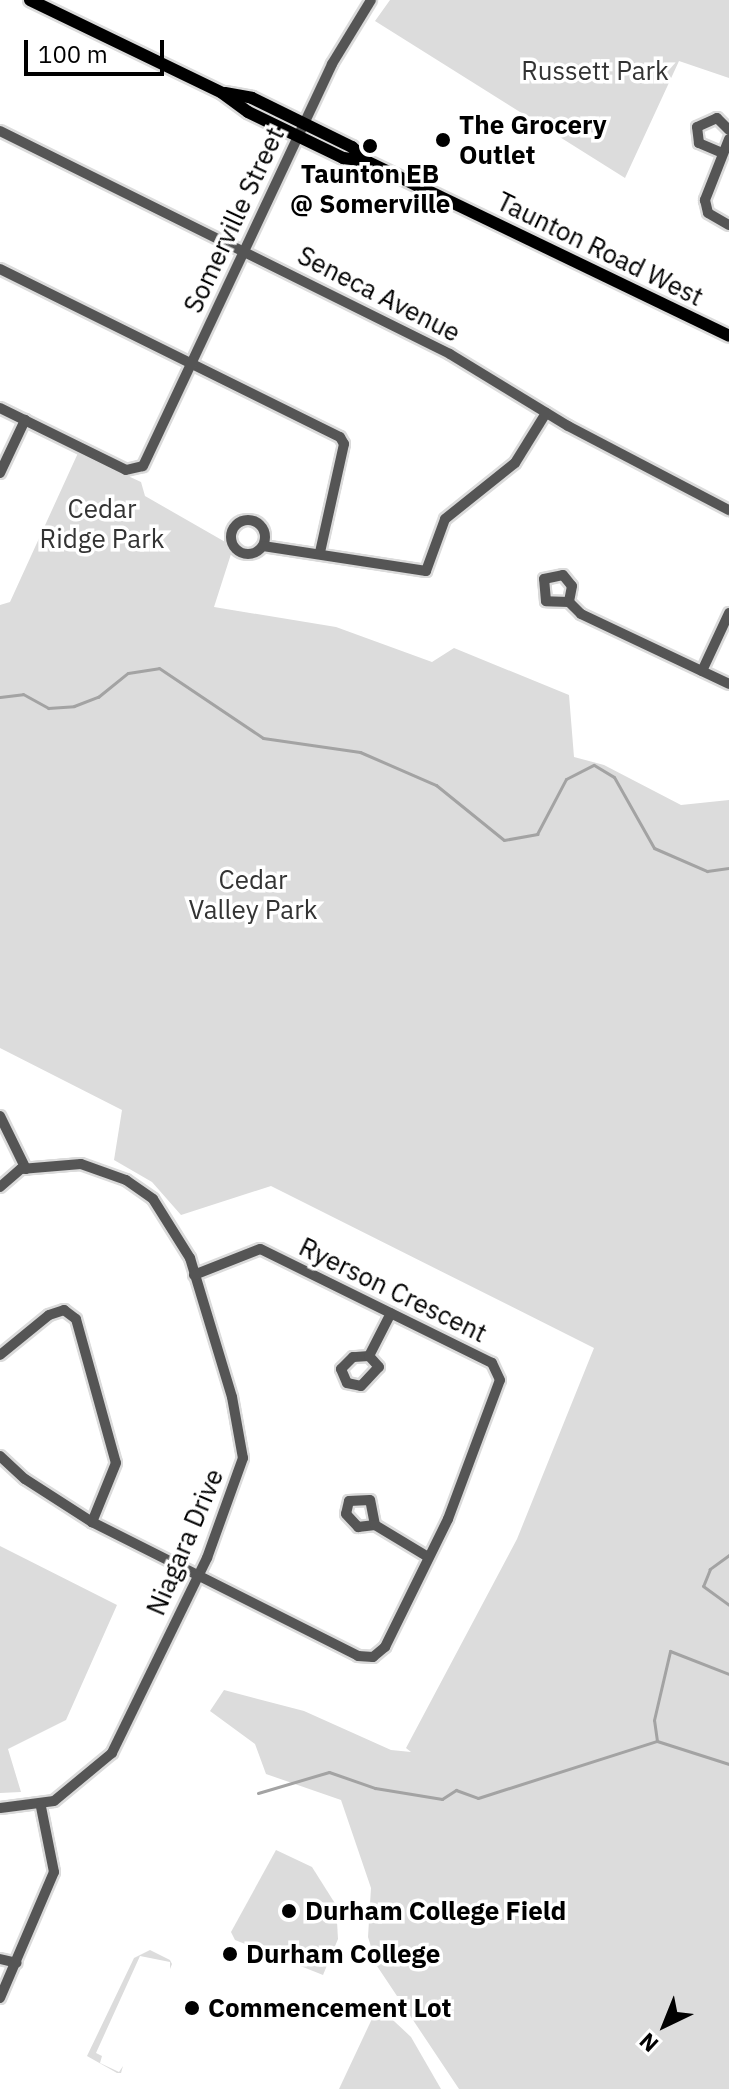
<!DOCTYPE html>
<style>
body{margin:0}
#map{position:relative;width:729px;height:2089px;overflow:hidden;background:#fff;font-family:"IBM Plex Sans",sans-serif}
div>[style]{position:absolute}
.green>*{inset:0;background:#dcdcdc}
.stream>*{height:3px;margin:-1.5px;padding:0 1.5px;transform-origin:1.5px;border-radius:1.5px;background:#a3a3a3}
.roads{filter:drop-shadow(2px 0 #dbdbdb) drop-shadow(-2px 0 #dbdbdb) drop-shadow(0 2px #dbdbdb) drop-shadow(0 -2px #dbdbdb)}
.minor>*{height:10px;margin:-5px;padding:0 5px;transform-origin:5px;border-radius:5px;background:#555}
.minor>.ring{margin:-5px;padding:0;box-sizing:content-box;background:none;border:10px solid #555;border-radius:50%}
.major>*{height:12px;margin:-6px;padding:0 6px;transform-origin:6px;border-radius:6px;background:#000}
.dots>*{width:22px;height:22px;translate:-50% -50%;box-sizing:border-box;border:4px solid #fff;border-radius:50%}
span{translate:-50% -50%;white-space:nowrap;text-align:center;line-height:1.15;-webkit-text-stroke:7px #fff;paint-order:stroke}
.park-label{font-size:26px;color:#333}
.poi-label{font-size:26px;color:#000;font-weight:700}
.left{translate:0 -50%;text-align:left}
.street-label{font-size:26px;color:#000}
.north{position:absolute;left:625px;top:1985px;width:80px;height:80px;-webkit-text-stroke:6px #fff;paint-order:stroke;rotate:223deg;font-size:22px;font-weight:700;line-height:32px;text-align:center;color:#000}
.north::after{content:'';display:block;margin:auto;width:28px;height:36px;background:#000;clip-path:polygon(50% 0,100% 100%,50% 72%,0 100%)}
.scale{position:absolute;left:24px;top:40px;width:140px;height:36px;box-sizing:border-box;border:4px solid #000;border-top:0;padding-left:10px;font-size:24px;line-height:28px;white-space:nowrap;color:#000;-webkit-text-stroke:6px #fff;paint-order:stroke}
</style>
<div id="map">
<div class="green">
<div style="clip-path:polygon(390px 0,729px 0,729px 78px,679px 61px,625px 178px,375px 21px)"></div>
<div style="clip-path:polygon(78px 453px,141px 482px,145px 496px,227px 543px,232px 551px,214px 607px,336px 627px,432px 662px,454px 648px,569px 695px,574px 757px,604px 765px,681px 805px,729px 800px,729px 2089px,459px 2089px,377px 1966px,368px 1937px,371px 1888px,341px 1800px,266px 1774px,255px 1744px,210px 1711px,224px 1690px,304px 1711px,391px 1750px,411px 1752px,406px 1748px,517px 1539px,594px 1348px,271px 1186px,181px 1215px,152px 1182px,114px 1160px,122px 1110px,0 1048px,0 605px,10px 602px)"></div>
<div style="clip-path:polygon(0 1546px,117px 1605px,66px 1720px,8px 1749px,21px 1792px,0 1793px)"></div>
<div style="clip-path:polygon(276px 1850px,312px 1867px,336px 1905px,338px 1939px,323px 1975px,235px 1940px,231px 1932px)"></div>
<div style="clip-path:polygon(150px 1950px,170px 1960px,172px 1964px,170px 1969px,170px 1962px,140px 1956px,96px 2053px,102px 2056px,100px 2063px,119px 2072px,123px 2066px,121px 2073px,117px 2073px,87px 2056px,134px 1958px)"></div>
<div style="clip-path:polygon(378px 2006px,411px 2037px,441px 2089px,339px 2089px)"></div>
</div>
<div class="stream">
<div style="left:0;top:697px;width:23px;rotate:-7deg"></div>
<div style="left:23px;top:694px;width:29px;rotate:29deg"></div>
<div style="left:48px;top:708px;width:26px;rotate:-4deg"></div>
<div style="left:74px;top:706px;width:26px;rotate:-21deg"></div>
<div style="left:98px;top:697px;width:38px;rotate:-39deg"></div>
<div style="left:128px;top:673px;width:31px;rotate:-9deg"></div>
<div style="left:159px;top:668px;width:125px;rotate:33.9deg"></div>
<div style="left:263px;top:738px;width:98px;rotate:8.2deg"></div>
<div style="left:360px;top:752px;width:83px;rotate:23.5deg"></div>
<div style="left:436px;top:785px;width:87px;rotate:39deg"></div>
<div style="left:504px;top:840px;width:34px;rotate:-10deg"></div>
<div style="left:537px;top:834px;width:62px;rotate:-62.2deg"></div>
<div style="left:566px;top:779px;width:31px;rotate:-27deg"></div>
<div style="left:594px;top:765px;width:23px;rotate:31deg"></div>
<div style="left:614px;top:777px;width:81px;rotate:60.6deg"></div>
<div style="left:654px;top:848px;width:58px;rotate:23.5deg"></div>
<div style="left:707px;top:871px;width:22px;rotate:-8deg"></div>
<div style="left:729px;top:1555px;width:24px;rotate:144deg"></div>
<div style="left:710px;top:1569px;width:18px;rotate:112deg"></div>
<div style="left:703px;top:1586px;width:32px;rotate:36deg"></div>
<div style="left:657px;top:1741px;width:21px;rotate:-98deg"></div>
<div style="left:654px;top:1720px;width:71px;rotate:-76.9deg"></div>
<div style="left:670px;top:1651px;width:63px;rotate:21.3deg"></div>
<div style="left:657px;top:1741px;width:76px;rotate:17.7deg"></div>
<div style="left:258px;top:1793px;width:74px;rotate:-16.5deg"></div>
<div style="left:329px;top:1772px;width:49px;rotate:19.2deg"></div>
<div style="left:375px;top:1788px;width:68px;rotate:9.3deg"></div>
<div style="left:442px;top:1799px;width:17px;rotate:-33deg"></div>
<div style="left:456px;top:1790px;width:23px;rotate:20deg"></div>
<div style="left:478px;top:1798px;width:188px;rotate:-17.7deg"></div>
</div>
<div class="roads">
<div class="minor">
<div style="left:0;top:131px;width:502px;rotate:26.36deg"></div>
<div style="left:450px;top:354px;width:138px;rotate:31.4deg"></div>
<div style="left:568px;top:426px;width:182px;rotate:27.6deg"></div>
<div style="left:729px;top:139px;width:66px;rotate:111.5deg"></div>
<div style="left:705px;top:200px;width:13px;rotate:77deg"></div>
<div style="left:708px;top:213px;width:24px;rotate:30deg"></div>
<div style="left:720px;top:152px;width:23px;rotate:-157deg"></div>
<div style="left:699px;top:143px;width:16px;rotate:-97deg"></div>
<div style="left:697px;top:127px;width:22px;rotate:-24deg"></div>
<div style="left:717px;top:118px;width:17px;rotate:45deg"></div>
<div style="left:0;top:269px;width:379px;rotate:26.3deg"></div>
<div style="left:340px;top:437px;width:8px;rotate:60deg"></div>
<div style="left:344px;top:444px;width:111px;rotate:102.5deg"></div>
<div style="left:0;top:408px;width:140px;rotate:26.2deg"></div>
<div style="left:126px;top:470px;width:17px;rotate:-13deg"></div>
<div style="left:143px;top:466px;width:444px;rotate:-64.8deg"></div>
<div style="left:332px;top:64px;width:75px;rotate:-58.6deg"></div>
<div style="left:0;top:473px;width:59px;rotate:-64.7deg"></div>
<div class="ring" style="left:231px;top:520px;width:24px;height:24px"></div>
<div style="left:263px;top:546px;width:165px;rotate:8.7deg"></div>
<div style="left:426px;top:571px;width:55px;rotate:-69.9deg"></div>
<div style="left:445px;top:519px;width:90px;rotate:-38.7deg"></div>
<div style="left:515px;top:463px;width:59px;rotate:-58.2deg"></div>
<div style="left:569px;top:602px;width:23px;rotate:-178deg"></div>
<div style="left:546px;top:601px;width:22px;rotate:-95deg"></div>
<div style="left:544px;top:579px;width:19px;rotate:-12deg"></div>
<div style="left:563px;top:575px;width:14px;rotate:51deg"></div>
<div style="left:572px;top:586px;width:16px;rotate:101deg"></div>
<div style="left:569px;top:602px;width:17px;rotate:45deg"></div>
<div style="left:581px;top:614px;width:164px;rotate:25.3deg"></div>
<div style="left:702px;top:671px;width:64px;rotate:-65deg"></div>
<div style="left:0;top:1116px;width:59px;rotate:63.9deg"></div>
<div style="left:0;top:1187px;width:28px;rotate:-41deg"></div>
<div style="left:21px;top:1169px;width:60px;rotate:-4.8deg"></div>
<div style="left:81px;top:1164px;width:48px;rotate:19.6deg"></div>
<div style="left:126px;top:1180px;width:33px;rotate:35deg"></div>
<div style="left:153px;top:1199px;width:70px;rotate:57.9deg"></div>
<div style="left:190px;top:1258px;width:145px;rotate:73.2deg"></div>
<div style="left:232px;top:1397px;width:62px;rotate:79.8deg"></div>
<div style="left:243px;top:1458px;width:106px;rotate:109.8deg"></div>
<div style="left:207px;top:1558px;width:217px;rotate:116deg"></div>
<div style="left:112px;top:1753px;width:75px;rotate:140.4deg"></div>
<div style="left:54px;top:1801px;width:54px;rotate:172.6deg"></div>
<div style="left:0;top:1355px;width:63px;rotate:-39.2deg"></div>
<div style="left:49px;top:1315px;width:16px;rotate:-18deg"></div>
<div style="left:64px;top:1310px;width:15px;rotate:37deg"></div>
<div style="left:76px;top:1319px;width:149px;rotate:74.5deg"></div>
<div style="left:116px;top:1463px;width:64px;rotate:112.1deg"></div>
<div style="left:369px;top:1356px;width:16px;rotate:176deg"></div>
<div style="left:353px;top:1357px;width:17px;rotate:135deg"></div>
<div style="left:341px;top:1369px;width:15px;rotate:67deg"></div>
<div style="left:347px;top:1383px;width:14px;rotate:12deg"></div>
<div style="left:361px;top:1386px;width:26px;rotate:-47deg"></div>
<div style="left:379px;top:1367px;width:15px;rotate:-132deg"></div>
<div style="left:369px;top:1356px;width:48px;rotate:-62.9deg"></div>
<div style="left:0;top:1456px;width:34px;rotate:43deg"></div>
<div style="left:25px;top:1479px;width:80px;rotate:32.7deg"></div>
<div style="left:92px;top:1522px;width:298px;rotate:26.7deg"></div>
<div style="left:358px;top:1656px;width:15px;rotate:4deg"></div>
<div style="left:373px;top:1657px;width:16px;rotate:-40deg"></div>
<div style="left:385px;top:1647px;width:143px;rotate:-63.8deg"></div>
<div style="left:448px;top:1519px;width:148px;rotate:-69.5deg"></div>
<div style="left:500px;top:1380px;width:19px;rotate:-115deg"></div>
<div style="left:492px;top:1363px;width:258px;rotate:-153.8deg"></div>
<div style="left:260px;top:1249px;width:71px;rotate:158.5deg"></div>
<div style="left:375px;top:1525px;width:25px;rotate:-101deg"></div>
<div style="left:370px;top:1500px;width:21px;rotate:177deg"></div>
<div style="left:349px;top:1501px;width:13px;rotate:103deg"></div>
<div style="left:346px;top:1514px;width:18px;rotate:47deg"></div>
<div style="left:358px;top:1527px;width:17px;rotate:-7deg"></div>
<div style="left:375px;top:1525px;width:62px;rotate:31.1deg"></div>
<div style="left:0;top:1959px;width:17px;rotate:13deg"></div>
<div style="left:0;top:1998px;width:137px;rotate:-66.8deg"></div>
<div style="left:54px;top:1872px;width:66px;rotate:-101.3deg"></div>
</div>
<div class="major">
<div style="left:30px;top:0;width:213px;rotate:25.8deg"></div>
<div style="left:222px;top:93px;width:32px;rotate:36deg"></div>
<div style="left:248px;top:112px;width:106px;rotate:25.8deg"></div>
<div style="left:343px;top:158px;width:23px;rotate:7deg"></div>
<div style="left:366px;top:161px;width:403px;rotate:25.7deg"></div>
<div style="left:225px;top:93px;width:27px;rotate:10deg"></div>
<div style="left:252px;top:98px;width:111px;rotate:26.1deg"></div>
<div style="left:352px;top:147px;width:19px;rotate:43deg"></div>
</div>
</div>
<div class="dots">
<div style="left:443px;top:140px;background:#000"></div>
<div style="left:370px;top:146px;background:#000"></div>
<div style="left:289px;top:1911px;background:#000"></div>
<div style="left:230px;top:1954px;background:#000"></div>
<div style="left:192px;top:2008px;background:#000"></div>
</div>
<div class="park-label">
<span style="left:595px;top:71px">Russett Park</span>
<span style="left:102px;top:524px">Cedar<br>Ridge Park</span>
<span style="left:253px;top:895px">Cedar<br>Valley Park</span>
</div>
<div class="poi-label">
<span class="left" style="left:459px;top:140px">The Grocery<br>Outlet</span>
<span style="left:370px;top:189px">Taunton EB<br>@ Somerville</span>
<span class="left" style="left:305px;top:1911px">Durham College Field</span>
<span class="left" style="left:246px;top:1954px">Durham College</span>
<span class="left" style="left:208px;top:2008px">Commencement Lot</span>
</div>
<div class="street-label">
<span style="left:234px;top:220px;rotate:-65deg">Somerville Street</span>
<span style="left:600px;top:249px;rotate:26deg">Taunton Road West</span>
<span style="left:379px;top:294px;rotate:27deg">Seneca Avenue</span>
<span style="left:393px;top:1290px;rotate:26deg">Ryerson Crescent</span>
<span style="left:185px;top:1542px;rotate:-67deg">Niagara Drive</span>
</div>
<div class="north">N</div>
<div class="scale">100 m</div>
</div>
